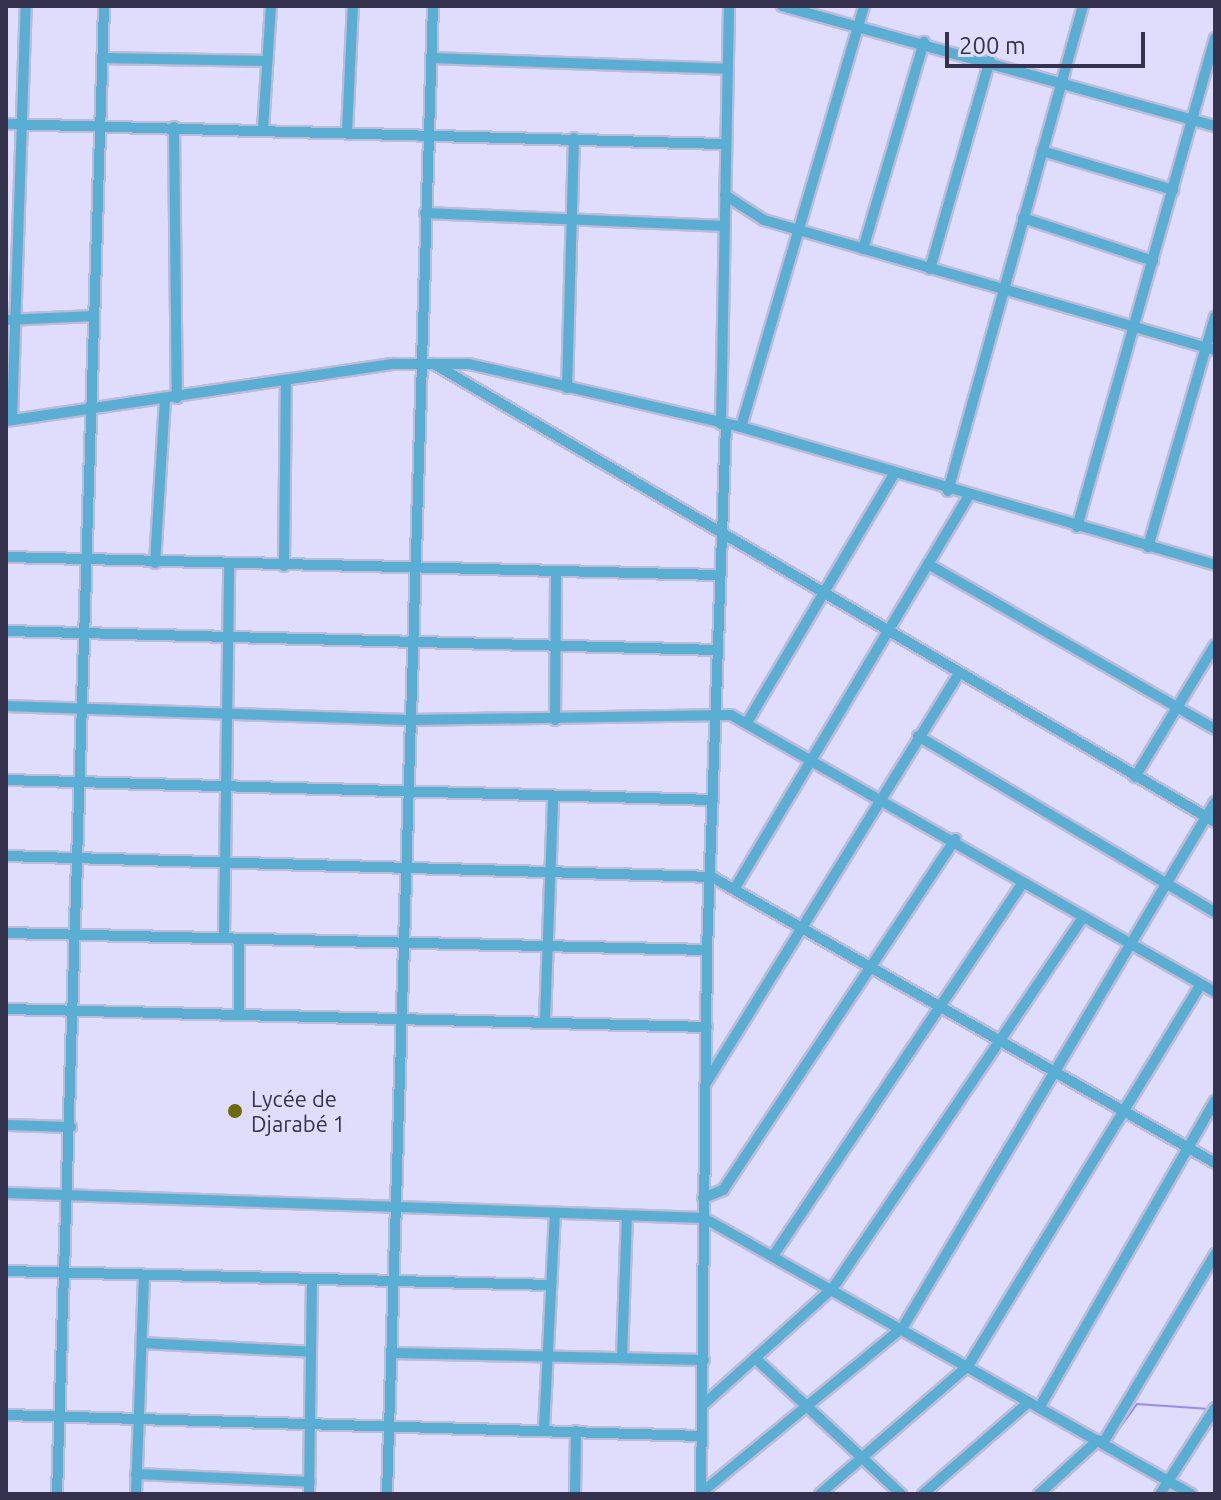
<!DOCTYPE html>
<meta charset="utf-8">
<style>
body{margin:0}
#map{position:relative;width:1221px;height:1500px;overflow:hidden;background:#dfddfb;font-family:Ubuntu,sans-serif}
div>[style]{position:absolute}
.stream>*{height:2px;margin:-1px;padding:0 1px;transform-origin:1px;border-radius:1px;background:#9888f5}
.roads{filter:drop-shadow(2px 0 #bdbbd8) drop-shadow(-2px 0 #bdbbd8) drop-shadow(0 2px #bdbbd8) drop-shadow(0 -2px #bdbbd8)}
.minor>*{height:10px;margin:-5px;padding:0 5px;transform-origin:5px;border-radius:5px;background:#59aed3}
.dots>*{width:22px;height:22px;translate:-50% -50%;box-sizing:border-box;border:4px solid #dfddfb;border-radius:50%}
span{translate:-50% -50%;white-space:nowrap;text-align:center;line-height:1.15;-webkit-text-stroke:7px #dfddfb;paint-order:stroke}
.poi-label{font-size:22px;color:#35324e}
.left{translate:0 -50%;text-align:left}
.frame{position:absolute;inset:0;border:8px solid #35324e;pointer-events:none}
.scale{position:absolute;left:945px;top:32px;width:200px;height:36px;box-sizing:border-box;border:4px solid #35324e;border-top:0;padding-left:10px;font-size:24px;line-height:28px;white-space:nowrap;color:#35324e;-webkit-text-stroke:6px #dfddfb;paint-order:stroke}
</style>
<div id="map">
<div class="stream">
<div style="left:1109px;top:1443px;width:48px;rotate:-54.3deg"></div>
<div style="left:1137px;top:1404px;width:73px;rotate:3.9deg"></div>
</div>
<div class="roads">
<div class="minor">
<div style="left:782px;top:6px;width:449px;rotate:15.5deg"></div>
<div style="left:102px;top:58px;width:165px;rotate:1deg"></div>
<div style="left:431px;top:58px;width:296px;rotate:2.1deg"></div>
<div style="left:6px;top:124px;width:718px;rotate:1.6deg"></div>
<div style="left:174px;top:127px;width:271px;rotate:89.4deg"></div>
<div style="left:263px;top:129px;width:123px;rotate:-86.3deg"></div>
<div style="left:347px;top:131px;width:125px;rotate:-87.3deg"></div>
<div style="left:1042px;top:151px;width:137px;rotate:16.6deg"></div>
<div style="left:725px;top:195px;width:46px;rotate:32.7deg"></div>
<div style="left:764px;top:220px;width:469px;rotate:16.1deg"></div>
<div style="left:425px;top:213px;width:300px;rotate:2.5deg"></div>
<div style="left:1023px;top:218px;width:137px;rotate:18.3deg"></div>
<div style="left:863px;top:249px;width:216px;rotate:-73.6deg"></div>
<div style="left:930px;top:269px;width:217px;rotate:-74deg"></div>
<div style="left:6px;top:320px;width:87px;rotate:-2.6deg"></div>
<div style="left:434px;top:364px;width:905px;rotate:30.39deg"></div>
<div style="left:567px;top:388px;width:250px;rotate:-88.4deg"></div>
<div style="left:12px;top:420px;width:414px;rotate:-88.1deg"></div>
<div style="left:6px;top:421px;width:392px;rotate:-8.4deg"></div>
<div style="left:394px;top:364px;width:75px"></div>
<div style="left:469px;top:364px;width:279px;rotate:13deg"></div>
<div style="left:741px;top:427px;width:494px;rotate:16.2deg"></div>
<div style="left:721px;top:424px;width:418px;rotate:-88.9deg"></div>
<div style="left:741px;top:427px;width:439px;rotate:-73.7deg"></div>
<div style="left:948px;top:491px;width:503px;rotate:-74.45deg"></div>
<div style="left:1077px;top:527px;width:508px;rotate:-74.24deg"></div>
<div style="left:1148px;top:547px;width:240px;rotate:-73.8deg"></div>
<div style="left:6px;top:557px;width:711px;rotate:1.45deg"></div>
<div style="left:155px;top:563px;width:163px;rotate:-86.5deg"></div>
<div style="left:928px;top:564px;width:331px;rotate:29.9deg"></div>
<div style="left:284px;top:566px;width:186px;rotate:-89.4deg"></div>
<div style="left:6px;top:631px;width:711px;rotate:1.53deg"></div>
<div style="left:6px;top:706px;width:402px;rotate:2deg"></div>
<div style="left:408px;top:720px;width:323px;rotate:-0.9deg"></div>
<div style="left:731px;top:715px;width:558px;rotate:29.78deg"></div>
<div style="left:555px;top:720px;width:147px;rotate:-89.6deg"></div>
<div style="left:748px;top:721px;width:287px;rotate:-59.4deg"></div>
<div style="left:918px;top:736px;width:345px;rotate:30.7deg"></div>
<div style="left:1135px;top:777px;width:154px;rotate:-58.8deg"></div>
<div style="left:6px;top:780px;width:707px;rotate:1.62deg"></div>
<div style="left:6px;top:856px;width:706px;rotate:1.7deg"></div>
<div style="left:712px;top:877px;width:579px;rotate:29.62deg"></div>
<div style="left:735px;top:888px;width:457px;rotate:-59.2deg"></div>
<div style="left:6px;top:933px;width:701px;rotate:1.39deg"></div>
<div style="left:224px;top:938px;width:373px;rotate:-89.2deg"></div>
<div style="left:6px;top:1009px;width:701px;rotate:1.47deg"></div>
<div style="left:239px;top:1015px;width:76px;rotate:-90deg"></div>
<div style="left:545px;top:1020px;width:220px;rotate:-87.9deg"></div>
<div style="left:706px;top:1083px;width:481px;rotate:-58.3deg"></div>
<div style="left:6px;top:1125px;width:65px;rotate:1.8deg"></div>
<div style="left:6px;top:1193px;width:698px;rotate:2.05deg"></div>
<div style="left:704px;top:1218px;width:560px;rotate:29.54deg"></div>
<div style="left:703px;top:1198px;width:22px;rotate:-22deg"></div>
<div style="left:723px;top:1190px;width:421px;rotate:-56.5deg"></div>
<div style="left:775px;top:1253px;width:446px;rotate:-56.2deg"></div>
<div style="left:6px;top:1271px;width:544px;rotate:1.47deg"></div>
<div style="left:142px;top:1343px;width:169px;rotate:3deg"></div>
<div style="left:392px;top:1353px;width:312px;rotate:1.3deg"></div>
<div style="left:622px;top:1357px;width:141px;rotate:-88deg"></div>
<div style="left:755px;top:1358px;width:200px;rotate:43deg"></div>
<div style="left:703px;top:1405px;width:175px;rotate:-42deg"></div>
<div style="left:833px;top:1288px;width:447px;rotate:-56deg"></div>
<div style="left:1039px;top:1408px;width:354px;rotate:-60.2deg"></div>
<div style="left:6px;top:1415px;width:696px;rotate:1.73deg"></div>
<div style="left:544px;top:1429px;width:216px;rotate:-87.1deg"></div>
<div style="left:1103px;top:1443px;width:220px;rotate:-59.3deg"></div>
<div style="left:136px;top:1474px;width:174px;rotate:2.6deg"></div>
<div style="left:701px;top:1493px;width:261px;rotate:-39.4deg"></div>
<div style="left:903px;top:1327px;width:611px;rotate:-59.28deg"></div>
<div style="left:57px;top:1494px;width:1489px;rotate:-88.19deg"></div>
<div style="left:136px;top:1494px;width:219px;rotate:-87.9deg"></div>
<div style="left:309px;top:1494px;width:212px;rotate:-89.2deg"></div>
<div style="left:387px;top:1494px;width:1489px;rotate:-88.23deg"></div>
<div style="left:575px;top:1494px;width:63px;rotate:-89.1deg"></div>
<div style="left:701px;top:1494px;width:544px;rotate:-89.37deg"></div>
<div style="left:707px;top:950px;width:525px;rotate:-87.93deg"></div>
<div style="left:820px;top:1494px;width:196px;rotate:-40.9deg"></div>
<div style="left:968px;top:1366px;width:447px;rotate:-58.6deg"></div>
<div style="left:923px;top:1494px;width:140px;rotate:-41deg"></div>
<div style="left:1039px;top:1494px;width:80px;rotate:-42.5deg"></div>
<div style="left:1160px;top:1494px;width:102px;rotate:-57.4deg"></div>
</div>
</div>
<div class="dots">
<div style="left:235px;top:1111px;background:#6d6b08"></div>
</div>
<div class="poi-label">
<span class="left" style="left:251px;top:1111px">Lycée de<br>Djarabé 1</span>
</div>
<div class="frame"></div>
<div class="scale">200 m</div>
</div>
